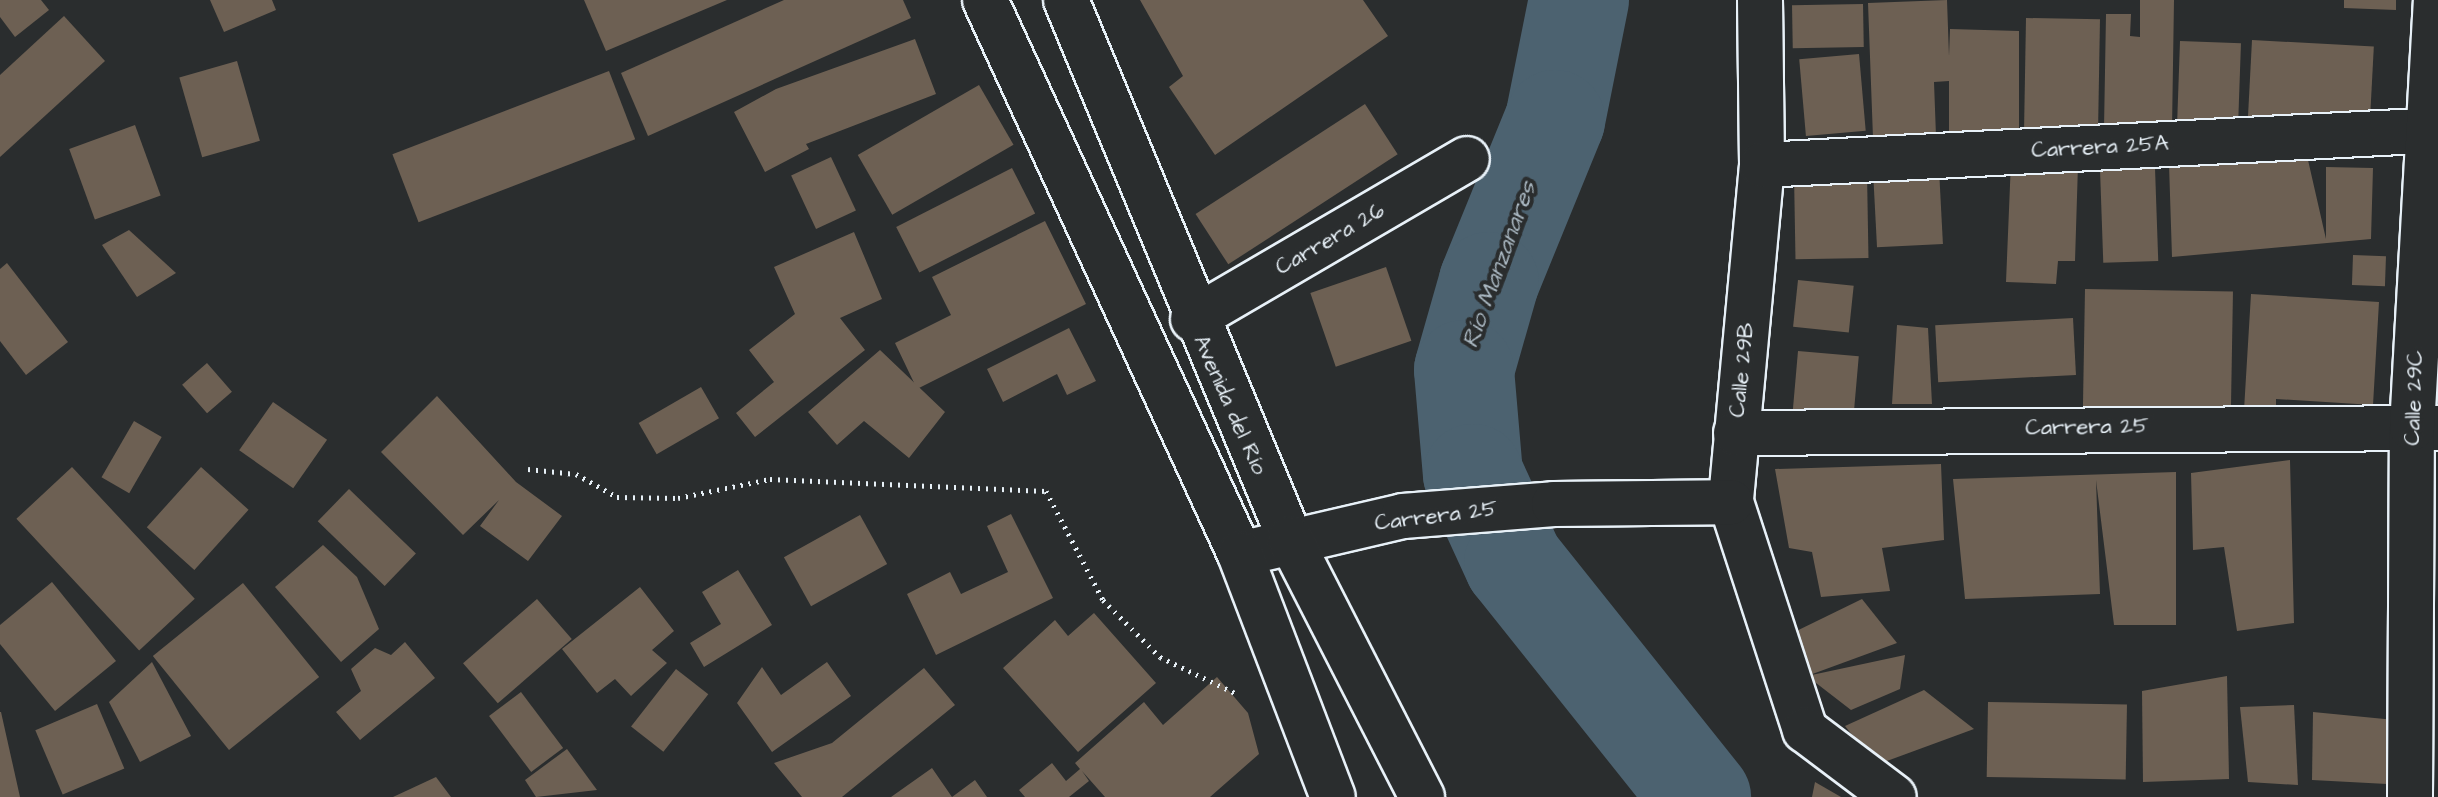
<!DOCTYPE html>
<meta charset="utf-8">
<style>
body{margin:0}
#map{position:relative;width:2438px;height:797px;overflow:hidden;background:#2a2d2e;font-family:"Architects Daughter",sans-serif}
div>[style]{position:absolute}
.river>*{height:100px;margin:-50px;padding:0 50px;transform-origin:50px;border-radius:50px;background:#4c6270}
.building>*{inset:0;background:#6d6053;transform-origin:0 0}
.path>*{height:5px;margin-top:-2.5px;transform-origin:0;background:repeating-linear-gradient(90deg,#e8f1f8 0 2px,transparent 0 8px)}
.roads{filter:drop-shadow(2px 0 #e8f1f8) drop-shadow(-2px 0 #e8f1f8) drop-shadow(0 2px #e8f1f8) drop-shadow(0 -2px #e8f1f8)}
.street>*{height:44px;margin:-22px;padding:0 22px;transform-origin:22px;border-radius:22px;background:#2a2d2e}
.secondary>*{height:44px;margin:-22px;padding:0 22px;transform-origin:22px;border-radius:22px;background:#2a2d2e}
span{translate:-50% -50%;white-space:nowrap;text-align:center;line-height:1.15;-webkit-text-stroke:8px #2a2d2e;paint-order:stroke}
.street-label{font-size:22px;color:#e8f1f8}
.water-label{font-size:24px;color:#aab8c2;font-style:italic}
</style>
<div id="map">
<div class="river">
<div style="left:1579px;top:0;width:122px;rotate:101.3deg"></div>
<div style="left:1555px;top:120px;width:175px;rotate:112.2deg"></div>
<div style="left:1489px;top:282px;width:91px;rotate:105.9deg"></div>
<div style="left:1464px;top:370px;width:104px;rotate:85.1deg"></div>
<div style="left:1473px;top:474px;width:98px;rotate:65.3deg"></div>
<div style="left:1514px;top:563px;width:300px;rotate:51.4deg"></div>
</div>
<div class="building">
<div style="clip-path:polygon(0 0,41px 0,49px 10px,15px 37px,0 17px)"></div>
<div style="clip-path:polygon(210px 0,272px 0,276px 10px,224px 32px)"></div>
<div style="clip-path:polygon(584px 0,727px 0,606px 51px)"></div>
<div style="clip-path:polygon(784px 0,903px 0,911px 18px,648px 136px,621px 73px)"></div>
<div style="clip-path:polygon(1140px 0,1363px 0,1388px 36px,1215px 155px,1169px 87px,1183px 76px)"></div>
<div style="clip-path:polygon(1947px 0,1949px 56px,1950px 29px,2019px 31px,2019px 132px,1949px 131px,1949px 81px,1934px 82px,1936px 136px,1873px 138px,1868px 3px)"></div>
<div style="clip-path:polygon(2140px 0,2174px 0,2172px 129px,2104px 128px,2106px 14px,2131px 14px,2130px 36px,2140px 37px)"></div>
<div style="clip-path:polygon(2344px 0,2396px 0,2396px 10px,2344px 8px)"></div>
<div style="left:1863px;top:4px;width:43px;height:71px;rotate:89deg"></div>
<div style="clip-path:polygon(64px 16px,105px 61px,0 157px,0 75px)"></div>
<div style="left:2026px;top:18px;width:74px;height:110px;rotate:1deg"></div>
<div style="clip-path:polygon(915px 39px,936px 94px,806px 144px,809px 149px,765px 172px,734px 112px,776px 89px)"></div>
<div style="left:2252px;top:40px;width:122px;height:84px;rotate:3deg"></div>
<div style="left:2180px;top:41px;width:61px;height:82px;rotate:2deg"></div>
<div style="left:1859px;top:54px;width:77px;height:60px;rotate:85deg"></div>
<div style="left:237px;top:61px;width:83px;height:60px;rotate:74deg"></div>
<div style="left:609px;top:71px;width:73px;height:232px;rotate:69deg"></div>
<div style="left:979px;top:85px;width:69px;height:140px;rotate:60deg"></div>
<div style="left:1365px;top:104px;width:60px;height:202px;rotate:57deg"></div>
<div style="left:135px;top:125px;width:75px;height:70px;rotate:70deg"></div>
<div style="left:831px;top:157px;width:59px;height:44px;rotate:65deg"></div>
<div style="clip-path:polygon(2308px 160px,2326px 239px,2326px 167px,2373px 168px,2371px 239px,2172px 257px,2169px 164px)"></div>
<div style="clip-path:polygon(2011px 161px,2078px 165px,2075px 261px,2058px 261px,2056px 284px,2006px 282px)"></div>
<div style="left:1012px;top:168px;width:51px;height:130px;rotate:63deg"></div>
<div style="left:2155px;top:168px;width:93px;height:55px;rotate:88deg"></div>
<div style="left:1939px;top:169px;width:75px;height:66px;rotate:87deg"></div>
<div style="left:1867px;top:173px;width:85px;height:73px;rotate:89deg"></div>
<div style="clip-path:polygon(1045px 221px,1086px 304px,917px 389px,895px 343px,951px 315px,932px 277px)"></div>
<div style="clip-path:polygon(129px 230px,176px 273px,137px 297px,102px 245px)"></div>
<div style="clip-path:polygon(854px 232px,882px 299px,840px 318px,865px 350px,755px 437px,736px 413px,774px 382px,749px 350px,795px 314px,774px 267px)"></div>
<div style="left:2353px;top:255px;width:33px;height:30px;rotate:2deg"></div>
<div style="clip-path:polygon(7px 263px,68px 342px,26px 375px,0 341px,0 269px)"></div>
<div style="left:1386px;top:267px;width:78px;height:80px;rotate:71deg"></div>
<div style="left:1798px;top:280px;width:56px;height:47px;rotate:6deg"></div>
<div style="left:2085px;top:289px;width:148px;height:117px;rotate:1deg"></div>
<div style="clip-path:polygon(2251px 294px,2379px 302px,2373px 405px,2276px 399px,2276px 412px,2244px 410px)"></div>
<div style="left:2073px;top:318px;width:57px;height:138px;rotate:87deg"></div>
<div style="clip-path:polygon(1897px 325px,1928px 328px,1932px 404px,1892px 404px)"></div>
<div style="clip-path:polygon(1069px 328px,1096px 381px,1067px 395px,1057px 374px,1003px 402px,987px 369px)"></div>
<div style="clip-path:polygon(880px 350px,945px 412px,909px 458px,864px 421px,837px 445px,808px 412px)"></div>
<div style="left:1798px;top:351px;width:61px;height:60px;rotate:5deg"></div>
<div style="left:207px;top:363px;width:38px;height:33px;rotate:49deg"></div>
<div style="left:701px;top:387px;width:36px;height:72px;rotate:60deg"></div>
<div style="clip-path:polygon(437px 396px,516px 482px,562px 516px,528px 561px,480px 526px,499px 500px,463px 535px,381px 452px)"></div>
<div style="left:273px;top:402px;width:66px;height:59px;rotate:35deg"></div>
<div style="left:134px;top:421px;width:32px;height:65px;rotate:30deg"></div>
<div style="clip-path:polygon(2290px 460px,2294px 623px,2237px 631px,2224px 547px,2193px 550px,2191px 473px)"></div>
<div style="clip-path:polygon(1941px 464px,1944px 540px,1882px 548px,1890px 591px,1821px 597px,1812px 552px,1789px 548px,1775px 469px)"></div>
<div style="left:72px;top:467px;width:180px;height:76px;rotate:47deg"></div>
<div style="left:201px;top:467px;width:64px;height:81px;rotate:42deg"></div>
<div style="clip-path:polygon(2176px 472px,2176px 625px,2114px 625px,2096px 480px,2100px 594px,1965px 599px,1953px 479px)"></div>
<div style="left:349px;top:489px;width:93px;height:45px;rotate:44deg"></div>
<div style="clip-path:polygon(1011px 514px,1053px 598px,936px 655px,907px 594px,950px 572px,961px 594px,1008px 572px,987px 526px)"></div>
<div style="left:860px;top:515px;width:56px;height:87px;rotate:61deg"></div>
<div style="clip-path:polygon(323px 545px,357px 577px,379px 629px,341px 662px,275px 587px)"></div>
<div style="clip-path:polygon(738px 570px,772px 625px,704px 667px,690px 643px,721px 624px,702px 592px)"></div>
<div style="clip-path:polygon(52px 582px,116px 661px,55px 711px,0 644px,0 625px)"></div>
<div style="left:243px;top:583px;width:121px;height:116px;rotate:51deg"></div>
<div style="clip-path:polygon(640px 587px,674px 631px,652px 650px,667px 663px,631px 696px,615px 679px,597px 693px,562px 649px)"></div>
<div style="left:537px;top:599px;width:53px;height:98px;rotate:49deg"></div>
<div style="clip-path:polygon(1862px 599px,1897px 643px,1807px 676px,1780px 639px)"></div>
<div style="clip-path:polygon(1094px 613px,1156px 683px,1078px 752px,1003px 668px,1055px 620px,1068px 636px)"></div>
<div style="clip-path:polygon(405px 642px,435px 678px,360px 740px,336px 712px,361px 691px,351px 669px,375px 648px,391px 655px)"></div>
<div style="clip-path:polygon(1905px 655px,1900px 689px,1851px 710px,1807px 676px)"></div>
<div style="clip-path:polygon(152px 662px,191px 736px,140px 762px,109px 702px)"></div>
<div style="clip-path:polygon(827px 662px,851px 696px,772px 752px,737px 703px,762px 667px,781px 695px)"></div>
<div style="clip-path:polygon(924px 668px,955px 705px,842px 797px,802px 797px,774px 763px,832px 743px)"></div>
<div style="left:676px;top:669px;width:41px;height:73px;rotate:38deg"></div>
<div style="clip-path:polygon(2227px 676px,2229px 779px,2143px 782px,2142px 691px)"></div>
<div style="clip-path:polygon(1217px 677px,1248px 713px,1259px 754px,1210px 797px,1105px 797px,1082px 771px,1089px 781px,1069px 797px,1025px 797px,1019px 790px,1052px 763px,1066px 781px,1080px 769px,1075px 763px,1144px 702px,1163px 725px)"></div>
<div style="clip-path:polygon(1924px 690px,1974px 729px,1876px 765px,1845px 726px)"></div>
<div style="left:521px;top:692px;width:70px;height:40px;rotate:53deg"></div>
<div style="left:1988px;top:702px;width:139px;height:75px;rotate:1deg"></div>
<div style="left:97px;top:704px;width:70px;height:67px;rotate:67deg"></div>
<div style="clip-path:polygon(2294px 705px,2298px 785px,2248px 782px,2240px 707px)"></div>
<div style="clip-path:polygon(0 712px,1px 712px,20px 797px,0 797px)"></div>
<div style="clip-path:polygon(2313px 712px,2395px 720px,2406px 785px,2312px 780px)"></div>
<div style="clip-path:polygon(567px 749px,597px 790px,536px 797px,525px 780px)"></div>
<div style="clip-path:polygon(932px 768px,952px 797px,975px 780px,987px 797px,891px 797px)"></div>
<div style="clip-path:polygon(436px 777px,451px 797px,393px 797px)"></div>
<div style="clip-path:polygon(1815px 782px,1841px 797px,1812px 797px)"></div>
</div>
<div class="path">
<div style="left:528px;top:469px;width:48px;rotate:5.9deg"></div>
<div style="left:576px;top:474px;width:47px;rotate:29.3deg"></div>
<div style="left:617px;top:497px;width:61px;rotate:0.9deg"></div>
<div style="left:678px;top:498px;width:94px;rotate:-11.7deg"></div>
<div style="left:770px;top:479px;width:276px;rotate:2.5deg"></div>
<div style="left:1046px;top:491px;width:123px;rotate:62.4deg"></div>
<div style="left:1103px;top:600px;width:81px;rotate:45deg"></div>
<div style="left:1160px;top:657px;width:85px;rotate:25.7deg"></div>
</div>
<div class="roads">
<div class="street">
<div style="left:1760px;top:0;width:165px;rotate:89.3deg"></div>
<div style="left:1762px;top:165px;width:338px;rotate:95.3deg"></div>
<div style="left:1731px;top:502px;width:240px;rotate:72deg"></div>
<div style="left:1805px;top:730px;width:111px;rotate:37deg"></div>
<div style="left:1762px;top:165px;width:677px;rotate:-2.96deg"></div>
<div style="left:1193px;top:319px;width:317px;rotate:-30.3deg"></div>
<div style="left:1736px;top:433px;width:702px;rotate:-0.41deg"></div>
<div style="left:1240px;top:554px;width:167px;rotate:-13.1deg"></div>
<div style="left:1403px;top:516px;width:151px;rotate:-4.5deg"></div>
<div style="left:1554px;top:504px;width:177px;rotate:-0.6deg"></div>
<div style="left:2410px;top:797px;width:369px;rotate:-89.7deg"></div>
<div style="left:2412px;top:428px;width:429px;rotate:-86.8deg"></div>
</div>
<div class="secondary">
<div style="left:985px;top:0;width:610px;rotate:65.28deg"></div>
<div style="left:1240px;top:554px;width:260px;rotate:69.1deg"></div>
<div style="left:1066px;top:0;width:584px;rotate:67.43deg"></div>
<div style="left:1290px;top:539px;width:290px;rotate:62.9deg"></div>
</div>
</div>
<div class="street-label">
<span style="left:2100px;top:147px;rotate:-3deg">Carrera 25A</span>
<span style="left:1330px;top:239px;rotate:-30deg">Carrera 26</span>
<span style="left:1742px;top:370px;rotate:-84deg">Calle 29B</span>
<span style="left:2414px;top:398px;rotate:-88deg">Calle 29C</span>
<span style="left:1230px;top:405px;rotate:66deg">Avenida del Río</span>
<span style="left:2087px;top:427px;rotate:-1deg">Carrera 25</span>
<span style="left:1436px;top:516px;rotate:-7deg">Carrera 25</span>
</div>
<div class="water-label">
<span style="left:1500px;top:265px;rotate:-70deg">Río Manzanares</span>
</div>
</div>
